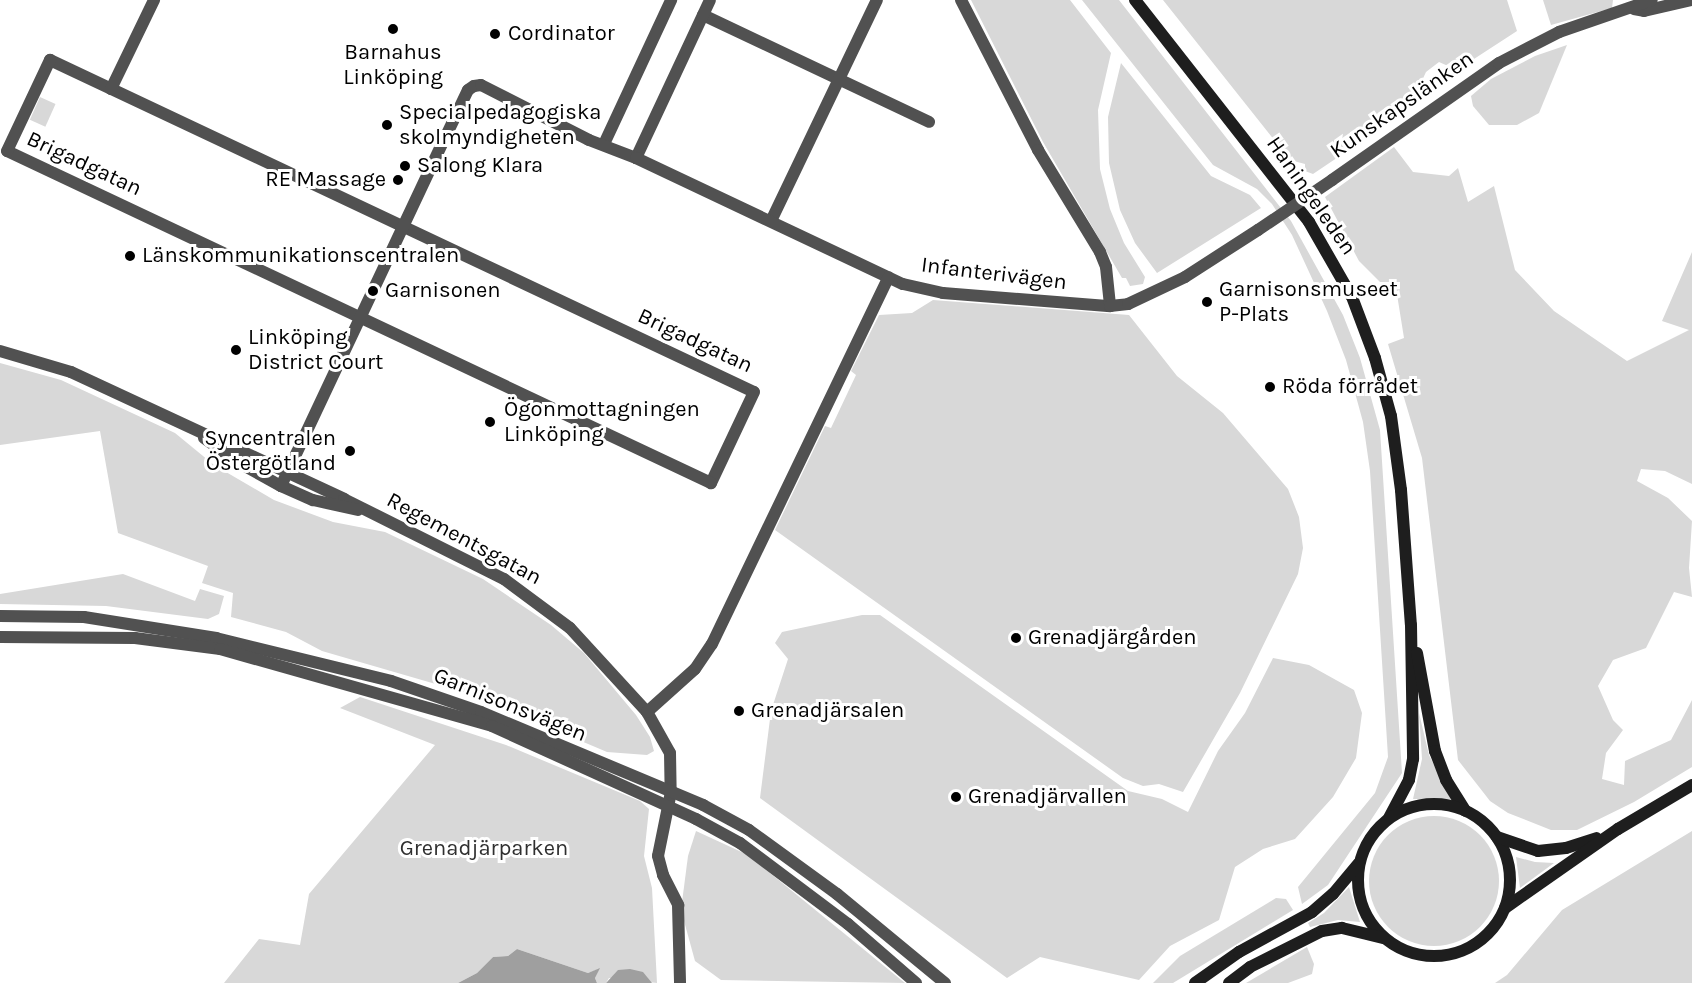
<!DOCTYPE html>
<meta charset="utf-8">
<style>
body{margin:0}
#map{position:relative;width:1692px;height:983px;overflow:hidden;background:#fff;font-family:Karla,sans-serif}
div>[style]{position:absolute}
.green>*{inset:0;background:#d8d8d8;transform-origin:0 0}
.round{border-radius:50%}
.water>*{inset:0;background:#9f9f9f}
.minor>*{height:12px;margin:-6px;padding:0 6px;transform-origin:6px;border-radius:6px;background:#515151}
.tertiary>*{height:12px;margin:-6px;padding:0 6px;transform-origin:6px;border-radius:6px;background:#515151}
.secondary>*{height:12px;margin:-6px;padding:0 6px;transform-origin:6px;border-radius:6px;background:#1e1e1e}
.secondary>.ring{margin:-6px;padding:0;box-sizing:content-box;background:none;border:12px solid #1e1e1e;border-radius:50%}
.tertiary-bridge>*{height:12px;margin:-6px;padding:0 6px;transform-origin:6px;border-radius:6px;background:#515151}
.dots>*{width:16px;height:16px;translate:-50% -50%;box-sizing:border-box;border:3px solid #fff;border-radius:50%}
span{translate:-50% -50%;white-space:nowrap;text-align:center;line-height:1.15;-webkit-text-stroke:6px #fff;paint-order:stroke}
.poi-label{font-size:22px;color:#000}
.left{translate:0 -50%;text-align:left}
.right{translate:-100% -50%;text-align:right}
.street-label{font-size:22px;color:#000}
.park-label{font-size:22px;color:#2f2f2f}
</style>
<div id="map">
<div class="green">
<div style="clip-path:polygon(971px 0,1070px 0,1111px 53px,1098px 110px,1100px 169px,1110px 209px,1124px 243px,1145px 277px,1143px 284px,1130px 286px,1126px 278px,1122px 278px,1043px 142px)"></div>
<div style="clip-path:polygon(1082px 0,1119px 0,1291px 221px,1343px 315px,1360px 358px,1380px 430px,1402px 773px,1328px 885px,1302px 904px,1298px 887px,1375px 793px,1388px 757px,1370px 471px,1363px 422px,1346px 360px,1327px 311px,1292px 235px,1272px 204px,1257px 189px,1213px 165px)"></div>
<div style="clip-path:polygon(1163px 0,1507px 0,1517px 31px,1457px 70px,1439px 62px,1426px 72px,1408px 110px,1313px 174px,1305px 171px,1305px 164px,1290px 160px)"></div>
<div style="clip-path:polygon(1543px 0,1613px 0,1612px 8px,1551px 25px)"></div>
<div style="clip-path:polygon(1567px 45px,1539px 113px,1517px 125px,1489px 125px,1473px 106px,1471px 96px,1491px 79px,1535px 56px)"></div>
<div style="clip-path:polygon(1121px 63px,1211px 176px,1250px 195px,1261px 208px,1157px 273px,1135px 243px,1120px 210px,1109px 163px,1108px 117px)"></div>
<div style="left:40px;top:97px;width:17px;height:25px;rotate:24deg"></div>
<div style="clip-path:polygon(1394px 147px,1413px 172px,1449px 176px,1458px 168px,1468px 202px,1494px 186px,1515px 270px,1554px 311px,1627px 361px,1689px 330px,1662px 321px,1692px 252px,1692px 484px,1665px 471px,1641px 469px,1637px 481px,1668px 498px,1692px 521px,1689px 568px,1692px 597px,1674px 592px,1646px 648px,1613px 660px,1598px 686px,1613px 720px,1623px 730px,1606px 753px,1602px 779px,1624px 785px,1625px 761px,1671px 740px,1692px 700px,1692px 767px,1634px 802px,1577px 830px,1551px 830px,1508px 813px,1490px 801px,1458px 760px,1422px 458px,1388px 344px,1404px 338px,1395px 282px,1380px 282px,1359px 261px,1325px 197px)"></div>
<div style="clip-path:polygon(933px 300px,1129px 315px,1177px 376px,1223px 413px,1288px 489px,1299px 517px,1303px 548px,1298px 574px,1240px 693px,1183px 792px,1159px 784px,1143px 786px,1123px 778px,775px 530px,825px 426px,831px 428px,856px 375px,851px 371px,879px 315px,912px 313px)"></div>
<div style="clip-path:polygon(0 363px,61px 380px,175px 433px,214px 465px,274px 500px,333px 522px,385px 532px,483px 579px,551px 625px,584px 653px,636px 715px,650px 737px,654px 751px,647px 755px,607px 752px,470px 694px,322px 651px,286px 632px,231px 617px,233px 593px,202px 583px,208px 566px,118px 533px,100px 431px,0 445px)"></div>
<div style="clip-path:polygon(123px 574px,195px 601px,200px 589px,224px 596px,219px 614px,208px 619px,106px 606px,0 604px,0 594px)"></div>
<div style="clip-path:polygon(862px 615px,880px 615px,1128px 791px,1162px 799px,1188px 812px,1218px 751px,1245px 713px,1273px 658px,1309px 665px,1354px 690px,1362px 713px,1356px 758px,1333px 797px,1295px 839px,1263px 849px,1235px 867px,1219px 920px,1170px 946px,1139px 980px,1040px 957px,1007px 978px,760px 798px,771px 711px,788px 659px,775px 643px,782px 632px)"></div>
<div style="clip-path:polygon(360px 697px,506px 745px,640px 801px,649px 809px,644px 856px,652px 888px,657px 983px,609px 978px,606px 983px,597px 983px,595px 978px,599px 969px,588px 973px,517px 949px,508px 956px,493px 957px,477px 973px,458px 983px,224px 983px,259px 939px,300px 945px,309px 894px,435px 745px,340px 708px)"></div>
<div style="clip-path:polygon(1419px 713px,1429px 755px,1451px 799px,1413px 799px,1422px 759px)"></div>
<div class="round" style="left:1369px;top:816px;width:130px;height:130px"></div>
<div style="clip-path:polygon(696px 831px,748px 855px,905px 983px,721px 980px,695px 961px,681px 910px,688px 856px)"></div>
<div style="clip-path:polygon(1692px 831px,1692px 983px,1495px 983px,1507px 975px,1562px 910px)"></div>
<div style="clip-path:polygon(1516px 857px,1535px 862px,1554px 863px,1520px 888px)"></div>
<div style="clip-path:polygon(1349px 887px,1360px 922px,1338px 920px,1310px 927px,1308px 923px,1324px 913px)"></div>
<div style="clip-path:polygon(1276px 898px,1286px 899px,1293px 910px,1173px 983px,1153px 983px,1180px 956px)"></div>
<div style="clip-path:polygon(1307px 947px,1314px 964px,1312px 974px,1288px 983px,1246px 983px)"></div>
</div>
<div class="water">
<div style="clip-path:polygon(517px 949px,588px 973px,600px 968px,595px 978px,597px 983px,458px 983px,477px 973px,493px 957px,508px 956px)"></div>
<div style="clip-path:polygon(630px 969px,643px 972px,652px 983px,606px 983px,618px 970px)"></div>
</div>
<div class="minor">
<div style="left:703px;top:15px;width:250px;rotate:25.3deg"></div>
<div style="left:50px;top:60px;width:778px;rotate:25.25deg"></div>
<div style="left:754px;top:392px;width:101px;rotate:115.3deg"></div>
<div style="left:711px;top:483px;width:778px;rotate:-154.75deg"></div>
<div style="left:7px;top:151px;width:101px;rotate:-64.7deg"></div>
<div style="left:111px;top:89px;width:99px;rotate:-64.2deg"></div>
<div style="left:604px;top:144px;width:159px;rotate:-65deg"></div>
<div style="left:636px;top:158px;width:174px;rotate:-64.9deg"></div>
<div style="left:771px;top:221px;width:245px;rotate:-64.4deg"></div>
<div style="left:0;top:351px;width:74px;rotate:16.5deg"></div>
<div style="left:71px;top:372px;width:301px;rotate:24.9deg"></div>
<div style="left:344px;top:499px;width:179px;rotate:26.6deg"></div>
<div style="left:504px;top:579px;width:82px;rotate:36.6deg"></div>
<div style="left:570px;top:628px;width:114px;rotate:47.5deg"></div>
<div style="left:647px;top:712px;width:47px;rotate:60.7deg"></div>
<div style="left:670px;top:753px;width:39px;rotate:89deg"></div>
<div style="left:671px;top:792px;width:65px;rotate:101.5deg"></div>
<div style="left:658px;top:856px;width:20px;rotate:75deg"></div>
<div style="left:663px;top:875px;width:34px;rotate:63deg"></div>
<div style="left:678px;top:905px;width:78px;rotate:88.5deg"></div>
<div style="left:204px;top:438px;width:37px;rotate:36deg"></div>
<div style="left:234px;top:460px;width:54px;rotate:29deg"></div>
<div style="left:281px;top:486px;width:35px;rotate:24deg"></div>
<div style="left:313px;top:500px;width:46px;rotate:12.5deg"></div>
<div style="left:281px;top:486px;width:385px;rotate:-64.8deg"></div>
<div style="left:445px;top:138px;width:53px;rotate:-64.4deg"></div>
<div style="left:468px;top:90px;width:7px;rotate:-34deg"></div>
<div style="left:474px;top:86px;width:7px;rotate:-8deg"></div>
<div style="left:481px;top:85px;width:121px;rotate:27deg"></div>
<div style="left:589px;top:140px;width:50px;rotate:21deg"></div>
<div style="left:636px;top:158px;width:295px;rotate:25.3deg"></div>
<div style="left:903px;top:284px;width:41px;rotate:12.7deg"></div>
<div style="left:943px;top:293px;width:168px;rotate:4.5deg"></div>
<div style="left:647px;top:712px;width:64px;rotate:-41.9deg"></div>
<div style="left:695px;top:669px;width:30px;rotate:-56deg"></div>
<div style="left:712px;top:644px;width:407px;rotate:-64.3deg"></div>
</div>
<div class="tertiary">
<div style="left:961px;top:0;width:169px;rotate:62.8deg"></div>
<div style="left:1038px;top:150px;width:119px;rotate:58.7deg"></div>
<div style="left:1100px;top:252px;width:16px;rotate:68deg"></div>
<div style="left:1106px;top:267px;width:39px;rotate:84deg"></div>
<div style="left:1110px;top:306px;width:18px;rotate:-6deg"></div>
<div style="left:1128px;top:304px;width:63px;rotate:-25.3deg"></div>
<div style="left:1185px;top:277px;width:87px;rotate:-32.8deg"></div>
<div style="left:1634px;top:9px;width:10px;rotate:11deg"></div>
<div style="left:1644px;top:11px;width:48px;rotate:-13.2deg"></div>
<div style="left:1332px;top:180px;width:204px;rotate:-35deg"></div>
<div style="left:1499px;top:63px;width:68px;rotate:-27.3deg"></div>
<div style="left:1559px;top:32px;width:98px;rotate:-19deg"></div>
<div style="left:0;top:616px;width:84px;rotate:0.7deg"></div>
<div style="left:84px;top:617px;width:134px;rotate:9deg"></div>
<div style="left:216px;top:638px;width:180px;rotate:13.8deg"></div>
<div style="left:391px;top:681px;width:95px;rotate:19deg"></div>
<div style="left:481px;top:712px;width:241px;rotate:22.7deg"></div>
<div style="left:703px;top:805px;width:52px;rotate:28.5deg"></div>
<div style="left:749px;top:830px;width:109px;rotate:36deg"></div>
<div style="left:837px;top:894px;width:140px;rotate:39.5deg"></div>
<div style="left:0;top:637px;width:135px;rotate:0.4deg"></div>
<div style="left:135px;top:638px;width:86px;rotate:7.4deg"></div>
<div style="left:220px;top:649px;width:283px;rotate:15.8deg"></div>
<div style="left:492px;top:726px;width:224px;rotate:24.5deg"></div>
<div style="left:696px;top:819px;width:50px;rotate:28.6deg"></div>
<div style="left:740px;top:843px;width:135px;rotate:36.9deg"></div>
<div style="left:848px;top:924px;width:90px;rotate:40.9deg"></div>
</div>
<div class="secondary">
<div style="left:1135px;top:0;width:282px;rotate:51.9deg"></div>
<div style="left:1309px;top:222px;width:86px;rotate:60.2deg"></div>
<div style="left:1352px;top:297px;width:65px;rotate:69.3deg"></div>
<div style="left:1375px;top:358px;width:60px;rotate:74.6deg"></div>
<div style="left:1391px;top:416px;width:75px;rotate:82.3deg"></div>
<div style="left:1401px;top:490px;width:135px;rotate:85.8deg"></div>
<div style="left:1411px;top:625px;width:134px;rotate:89.1deg"></div>
<div style="left:1413px;top:759px;width:21px;rotate:101deg"></div>
<div style="left:1409px;top:780px;width:43px;rotate:117.8deg"></div>
<div style="left:1417px;top:653px;width:100px;rotate:79.6deg"></div>
<div style="left:1435px;top:751px;width:31px;rotate:69deg"></div>
<div style="left:1446px;top:780px;width:36px;rotate:58deg"></div>
<div class="ring" style="left:1358px;top:804px;width:140px;height:140px"></div>
<div style="left:1497px;top:837px;width:43px;rotate:18.9deg"></div>
<div style="left:1538px;top:851px;width:28px;rotate:-6deg"></div>
<div style="left:1566px;top:848px;width:32px;rotate:-18deg"></div>
<div style="left:1505px;top:908px;width:138px;rotate:-35deg"></div>
<div style="left:1618px;top:829px;width:86px;rotate:-30.7deg"></div>
<div style="left:1195px;top:983px;width:54px;rotate:-35.2deg"></div>
<div style="left:1239px;top:952px;width:83px;rotate:-28.7deg"></div>
<div style="left:1312px;top:912px;width:28px;rotate:-41deg"></div>
<div style="left:1333px;top:894px;width:40px;rotate:-50deg"></div>
<div style="left:1229px;top:983px;width:26px;rotate:-37deg"></div>
<div style="left:1250px;top:967px;width:80px;rotate:-26.6deg"></div>
<div style="left:1322px;top:931px;width:20px;rotate:-9deg"></div>
<div style="left:1342px;top:928px;width:42px;rotate:13.7deg"></div>
</div>
<div class="tertiary-bridge">
<div style="left:1258px;top:230px;width:89px;rotate:-34deg"></div>
</div>
<div class="dots">
<div style="left:393px;top:29px;background:#000"></div>
<div style="left:495px;top:34px;background:#000"></div>
<div style="left:387px;top:125px;background:#000"></div>
<div style="left:405px;top:166px;background:#000"></div>
<div style="left:398px;top:180px;background:#000"></div>
<div style="left:130px;top:256px;background:#000"></div>
<div style="left:373px;top:291px;background:#000"></div>
<div style="left:1207px;top:302px;background:#000"></div>
<div style="left:236px;top:350px;background:#000"></div>
<div style="left:1270px;top:387px;background:#000"></div>
<div style="left:490px;top:422px;background:#000"></div>
<div style="left:350px;top:451px;background:#000"></div>
<div style="left:1016px;top:638px;background:#000"></div>
<div style="left:739px;top:711px;background:#000"></div>
<div style="left:956px;top:797px;background:#000"></div>
</div>
<div class="poi-label">
<span class="left" style="left:508px;top:34px">Cordinator</span>
<span style="left:393px;top:65px">Barnahus<br>Linköping</span>
<span class="left" style="left:399px;top:125px">Specialpedagogiska<br>skolmyndigheten</span>
<span class="left" style="left:417px;top:166px">Salong Klara</span>
<span class="right" style="left:386px;top:180px">RE Massage</span>
<span class="left" style="left:142px;top:256px">Länskommunikationscentralen</span>
<span class="left" style="left:1219px;top:302px">Garnisonsmuseet<br>P-Plats</span>
<span class="left" style="left:385px;top:291px">Garnisonen</span>
<span class="left" style="left:248px;top:350px">Linköping<br>District Court</span>
<span class="left" style="left:1282px;top:387px">Röda förrådet</span>
<span class="left" style="left:504px;top:422px">Ögonmottagningen<br>Linköping</span>
<span class="right" style="left:336px;top:451px">Syncentralen<br>Östergötland</span>
<span class="left" style="left:1028px;top:638px">Grenadjärgården</span>
<span class="left" style="left:751px;top:711px">Grenadjärsalen</span>
<span class="left" style="left:968px;top:797px">Grenadjärvallen</span>
</div>
<div class="street-label">
<span style="left:1402px;top:105px;rotate:-35deg">Kunskapslänken</span>
<span style="left:84px;top:164px;rotate:25deg">Brigadgatan</span>
<span style="left:1311px;top:196px;rotate:55deg">Haningeleden</span>
<span style="left:994px;top:274px;rotate:7deg">Infanterivägen</span>
<span style="left:695px;top:341px;rotate:25deg">Brigadgatan</span>
<span style="left:464px;top:539px;rotate:28deg">Regementsgatan</span>
<span style="left:510px;top:705px;rotate:22deg">Garnisonsvägen</span>
</div>
<div class="park-label">
<span style="left:484px;top:849px">Grenadjärparken</span>
</div>
</div>
